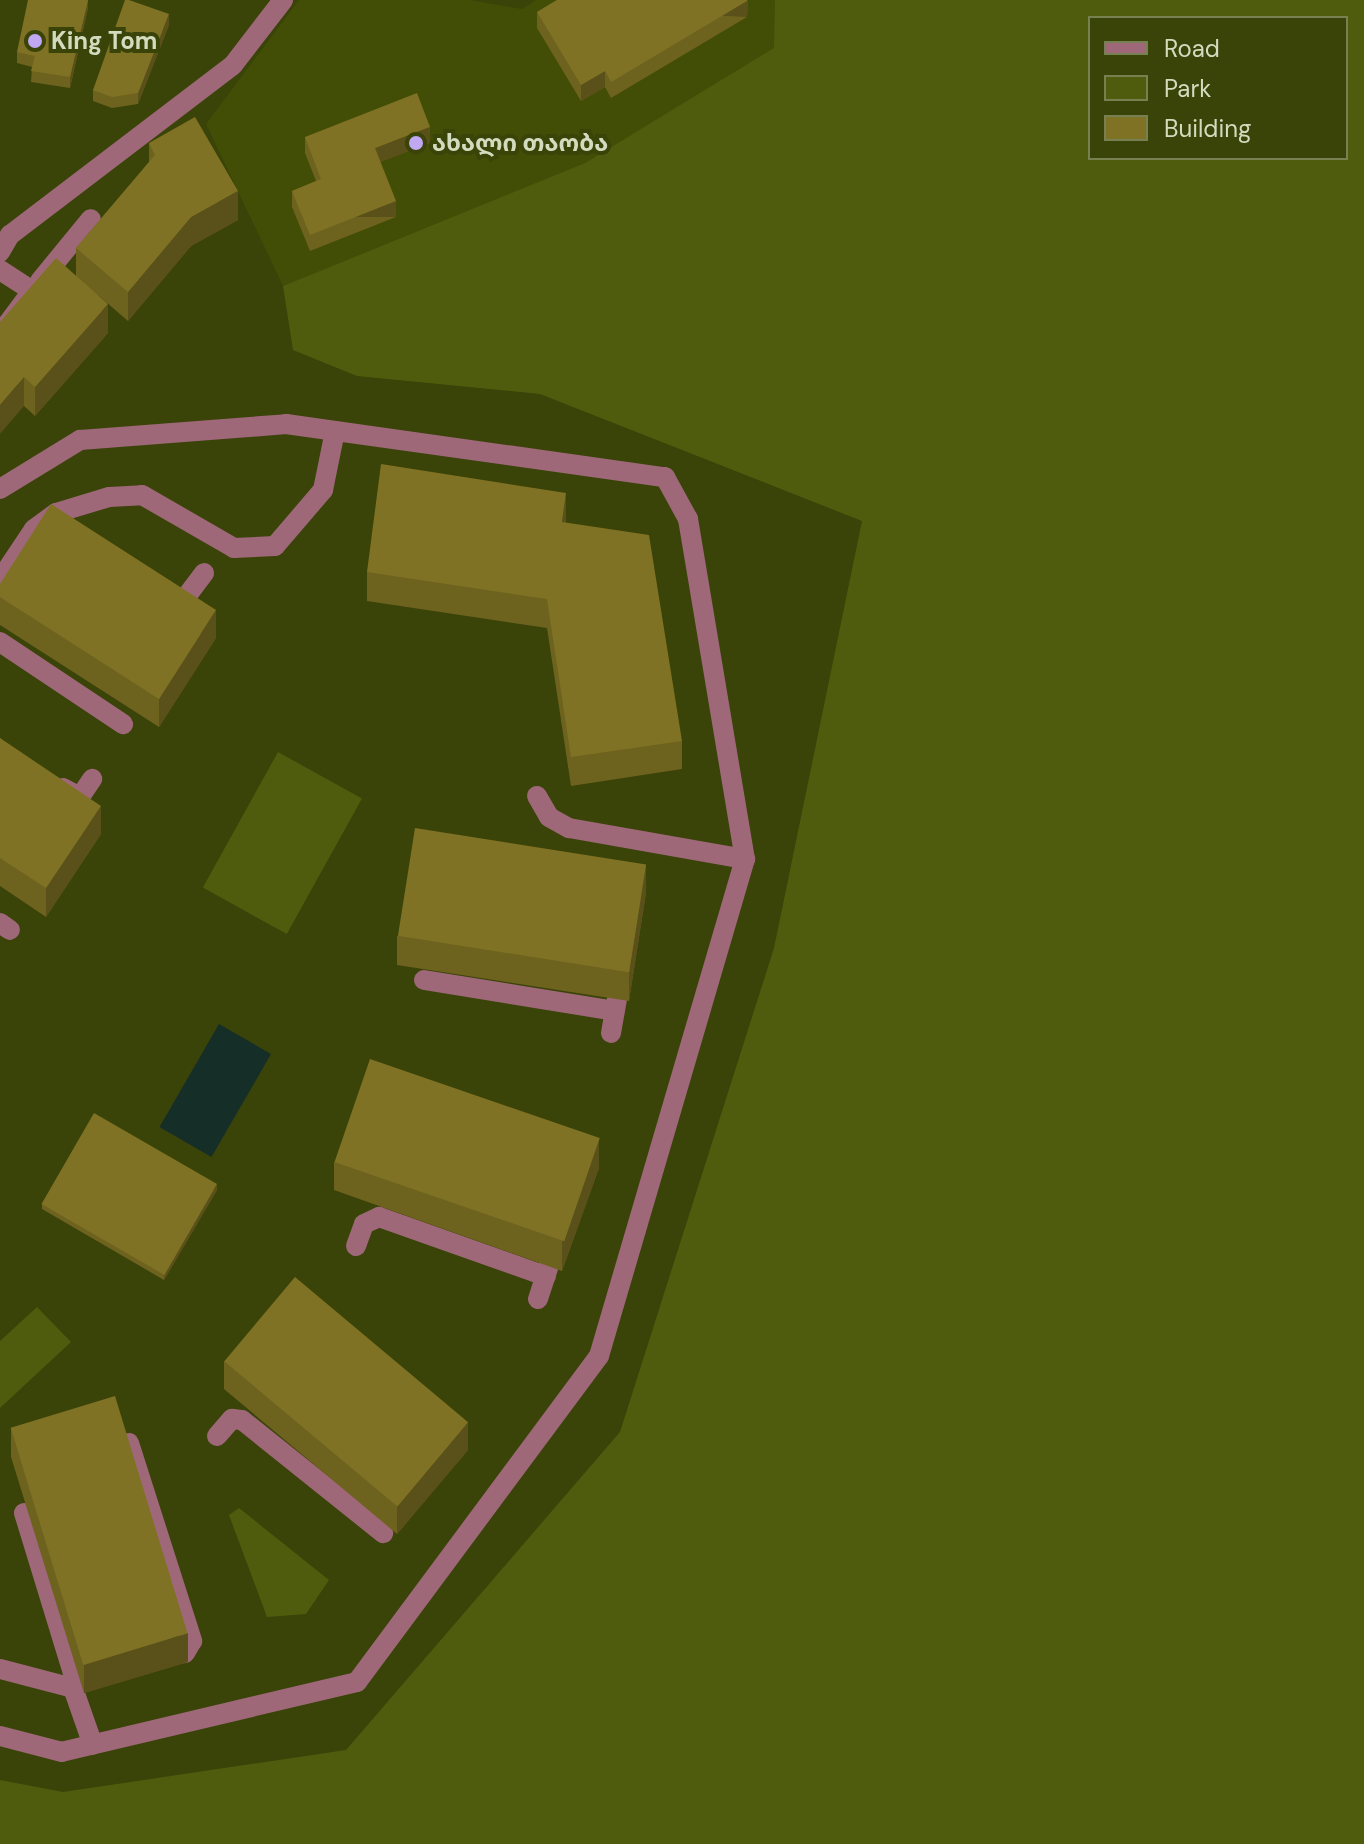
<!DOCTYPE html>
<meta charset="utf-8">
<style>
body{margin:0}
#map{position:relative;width:1364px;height:1844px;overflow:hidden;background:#3a4308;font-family:"DM Sans","Noto Sans Georgian",sans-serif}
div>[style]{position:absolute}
.built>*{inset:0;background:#424d06}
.green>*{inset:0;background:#505c0d;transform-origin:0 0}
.water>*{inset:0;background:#152e28;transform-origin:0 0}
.minor>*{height:20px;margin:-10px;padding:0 10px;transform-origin:10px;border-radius:10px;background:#9e6879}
.wall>*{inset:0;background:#6e621f}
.shaded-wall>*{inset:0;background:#5a5019;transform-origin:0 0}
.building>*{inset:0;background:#807224;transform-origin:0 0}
.dots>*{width:22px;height:22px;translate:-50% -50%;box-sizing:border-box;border:4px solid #3a4308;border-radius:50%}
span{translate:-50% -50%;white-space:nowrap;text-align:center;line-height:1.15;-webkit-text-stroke:8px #3a4308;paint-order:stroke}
.poi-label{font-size:24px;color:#d3dbbe;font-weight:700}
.left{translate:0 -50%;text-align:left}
.legend{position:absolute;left:1088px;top:16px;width:260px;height:144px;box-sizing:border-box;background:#3a4308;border:2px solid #778051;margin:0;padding:10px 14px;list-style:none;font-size:24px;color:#d3dbbe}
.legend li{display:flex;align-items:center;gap:16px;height:40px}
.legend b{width:40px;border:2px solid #778051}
</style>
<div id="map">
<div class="built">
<div style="clip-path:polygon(299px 0,470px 0,522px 9px,536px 0,775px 0,775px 48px,585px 163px,283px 286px,206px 124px)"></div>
</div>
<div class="green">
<div style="clip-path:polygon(evenodd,775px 0,1364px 0,1364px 1844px,0 1844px,0 1780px,63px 1792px,346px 1750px,620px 1432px,774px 948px,862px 521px,540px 394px,357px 376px,293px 350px,283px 286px,585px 163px,774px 48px,775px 0,1090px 18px,1346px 18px,1346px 158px,1090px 158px,1090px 18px)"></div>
<div style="left:278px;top:752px;width:96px;height:155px;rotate:29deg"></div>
<div style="clip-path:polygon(37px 1307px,71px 1342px,0 1408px,0 1341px)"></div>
<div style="clip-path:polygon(239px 1508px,329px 1580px,306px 1614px,267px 1617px,229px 1515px)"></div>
</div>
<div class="water">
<div style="left:219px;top:1024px;width:60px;height:119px;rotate:30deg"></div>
</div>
<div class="minor">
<div style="left:0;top:252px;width:20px;rotate:-60deg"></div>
<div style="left:10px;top:235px;width:280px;rotate:-37.3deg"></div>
<div style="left:233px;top:65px;width:82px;rotate:-52.4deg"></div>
<div style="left:0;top:270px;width:38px;rotate:33deg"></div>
<div style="left:32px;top:291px;width:54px;rotate:126.7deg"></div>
<div style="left:40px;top:281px;width:80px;rotate:-50.6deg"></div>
<div style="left:0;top:489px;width:94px;rotate:-31.5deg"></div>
<div style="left:80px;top:440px;width:207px;rotate:-4.4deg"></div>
<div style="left:286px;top:424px;width:383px;rotate:8deg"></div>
<div style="left:665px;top:477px;width:48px;rotate:61.3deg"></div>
<div style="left:688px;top:519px;width:345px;rotate:80.5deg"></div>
<div style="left:745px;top:859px;width:518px;rotate:106.37deg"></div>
<div style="left:599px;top:1356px;width:406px;rotate:126.6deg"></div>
<div style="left:357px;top:1682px;width:303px;rotate:166.7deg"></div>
<div style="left:62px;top:1752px;width:64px;rotate:-165.5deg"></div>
<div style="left:0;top:580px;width:61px;rotate:-56.3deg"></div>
<div style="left:34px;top:529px;width:27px;rotate:-36deg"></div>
<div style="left:56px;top:513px;width:55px;rotate:-16.8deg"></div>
<div style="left:109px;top:497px;width:33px;rotate:-3deg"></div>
<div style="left:142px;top:495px;width:106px;rotate:29.9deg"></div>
<div style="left:234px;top:548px;width:41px;rotate:-2.8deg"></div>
<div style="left:275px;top:546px;width:74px;rotate:-49.4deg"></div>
<div style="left:323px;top:490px;width:60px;rotate:-78.5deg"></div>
<div style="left:170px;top:599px;width:13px;rotate:9deg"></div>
<div style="left:183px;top:601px;width:35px;rotate:-53deg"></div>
<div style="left:0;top:642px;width:148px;rotate:33.7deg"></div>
<div style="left:63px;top:788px;width:19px;rotate:28deg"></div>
<div style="left:80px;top:797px;width:22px;rotate:-56deg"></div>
<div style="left:537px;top:796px;width:24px;rotate:60deg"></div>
<div style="left:549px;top:817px;width:23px;rotate:29deg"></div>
<div style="left:569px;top:828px;width:179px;rotate:10deg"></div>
<div style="left:0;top:923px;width:12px;rotate:35deg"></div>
<div style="left:424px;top:980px;width:193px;rotate:9.2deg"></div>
<div style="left:611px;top:1033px;width:34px;rotate:-80deg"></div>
<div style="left:356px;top:1246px;width:23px;rotate:-70deg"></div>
<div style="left:364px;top:1224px;width:17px;rotate:-25deg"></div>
<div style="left:379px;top:1217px;width:177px;rotate:19.5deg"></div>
<div style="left:538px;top:1299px;width:35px;rotate:-72deg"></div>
<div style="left:217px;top:1436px;width:23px;rotate:-49deg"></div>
<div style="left:232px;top:1419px;width:10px;rotate:6deg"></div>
<div style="left:242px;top:1420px;width:181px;rotate:38.7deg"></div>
<div style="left:129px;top:1443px;width:208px;rotate:72.3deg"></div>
<div style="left:192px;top:1641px;width:14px;rotate:120deg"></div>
<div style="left:24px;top:1513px;width:181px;rotate:73deg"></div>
<div style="left:0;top:1669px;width:75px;rotate:14.6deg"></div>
<div style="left:73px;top:1688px;width:60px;rotate:70.7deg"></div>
</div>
<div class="wall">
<div style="clip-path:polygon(88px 0,88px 8px,70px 88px,31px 82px,32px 67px,17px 63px,17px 52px)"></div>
<div style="clip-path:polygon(557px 0,748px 0,747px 17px,611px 98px,605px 87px,581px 101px,537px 28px,537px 12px)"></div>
<div style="clip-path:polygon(169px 25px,138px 104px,112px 108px,93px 101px,93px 90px)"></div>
<div style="clip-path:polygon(305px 137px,430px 143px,380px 162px,396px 217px,310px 251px,292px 207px,292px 191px,316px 181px,305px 153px)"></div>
<div style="clip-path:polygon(149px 143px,238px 220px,191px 246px,128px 321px,98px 295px,108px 333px,35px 416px,24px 406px,0 322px,76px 276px,76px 248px,149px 162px)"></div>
<div style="clip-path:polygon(566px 523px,682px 741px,682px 769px,571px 786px,547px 628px,367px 601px,367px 572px)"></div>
<div style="clip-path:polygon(0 584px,216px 638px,159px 727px,0 625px)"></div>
<div style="clip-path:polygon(0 738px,101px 834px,46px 917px,0 886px)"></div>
<div style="clip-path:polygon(646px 893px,629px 1001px,397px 965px,397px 936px)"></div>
<div style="clip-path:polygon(334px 1162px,599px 1168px,562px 1271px,334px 1190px)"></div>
<div style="clip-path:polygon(217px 1190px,164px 1280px,42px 1209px,42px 1204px)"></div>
<div style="clip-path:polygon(224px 1361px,468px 1450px,397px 1534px,224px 1389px)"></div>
<div style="clip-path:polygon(11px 1428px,188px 1662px,84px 1693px,11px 1457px)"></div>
</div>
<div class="shaded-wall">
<div style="clip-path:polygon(88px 0,88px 8px,70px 88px,70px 77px)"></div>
<div style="left:748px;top:0;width:17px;height:160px;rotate:93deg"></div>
<div style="clip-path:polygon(169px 14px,169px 25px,138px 104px,138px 93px)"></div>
<div style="clip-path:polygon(605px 71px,605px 87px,581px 101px,581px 85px)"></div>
<div style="clip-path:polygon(430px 127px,430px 143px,375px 164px,375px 148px)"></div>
<div style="clip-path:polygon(238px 191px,238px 220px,191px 246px,128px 321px,128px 292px,191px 217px)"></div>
<div style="left:396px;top:201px;width:16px;height:92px;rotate:90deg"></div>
<div style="clip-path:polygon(108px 304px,108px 333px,35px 416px,35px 387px)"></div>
<div style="clip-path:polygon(24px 377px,24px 406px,0 434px,0 405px)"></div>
<div style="clip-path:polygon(566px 493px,566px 521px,562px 551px,562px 522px)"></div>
<div style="clip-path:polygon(216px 610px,216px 638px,159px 727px,159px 699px)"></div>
<div style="clip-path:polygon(101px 806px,101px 834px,46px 917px,46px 888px)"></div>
<div style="clip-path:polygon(646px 864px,646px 893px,629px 1001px,629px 973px)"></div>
<div style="clip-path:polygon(599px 1139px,599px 1168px,562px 1271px,562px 1242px)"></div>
<div style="clip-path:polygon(217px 1184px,217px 1190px,164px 1280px,164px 1275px)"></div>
<div style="clip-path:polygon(468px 1422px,468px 1450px,397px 1534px,397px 1506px)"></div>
<div style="clip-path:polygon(188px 1633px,188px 1662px,84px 1693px,84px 1665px)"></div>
</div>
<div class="building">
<div style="clip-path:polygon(28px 0,88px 0,70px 77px,31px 71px,35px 56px,17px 52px)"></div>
<div style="clip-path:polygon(125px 0,129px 0,169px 14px,138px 93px,112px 97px,93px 90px)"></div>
<div style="clip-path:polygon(557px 0,747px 0,747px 1px,611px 82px,605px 71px,581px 85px,537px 12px)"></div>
<div style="clip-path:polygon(417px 93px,430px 127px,375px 148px,396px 201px,310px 235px,292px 191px,321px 179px,305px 137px)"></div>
<div style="clip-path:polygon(195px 117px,238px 191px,191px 217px,128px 292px,76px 248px,155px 155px,149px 143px)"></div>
<div style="clip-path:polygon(56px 258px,108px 304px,35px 387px,24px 377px,0 405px,0 322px)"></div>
<div style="clip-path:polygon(381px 464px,566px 493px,562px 522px,649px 535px,682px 741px,571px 757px,547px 599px,367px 572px)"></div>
<div style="clip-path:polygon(51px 504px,216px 610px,159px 699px,0 597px,0 584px)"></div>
<div style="clip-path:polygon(0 738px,101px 806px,46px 888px,0 858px)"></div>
<div style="left:415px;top:828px;width:234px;height:109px;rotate:9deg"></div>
<div style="left:370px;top:1059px;width:243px;height:109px;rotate:19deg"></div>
<div style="left:94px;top:1113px;width:142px;height:105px;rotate:30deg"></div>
<div style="left:295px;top:1277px;width:226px;height:110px;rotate:40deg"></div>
<div style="left:115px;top:1396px;width:248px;height:109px;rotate:73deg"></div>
</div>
<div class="dots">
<div style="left:35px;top:41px;background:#c1a8f3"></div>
<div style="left:416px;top:143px;background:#c1a8f3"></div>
</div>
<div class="poi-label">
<span class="left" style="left:51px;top:41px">King Tom</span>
<span class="left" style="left:432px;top:143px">ახალი თაობა</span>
</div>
<ul class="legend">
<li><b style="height:10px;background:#9e6879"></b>Road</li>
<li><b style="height:22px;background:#505c0d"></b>Park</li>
<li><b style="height:22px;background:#807224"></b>Building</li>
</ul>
</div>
